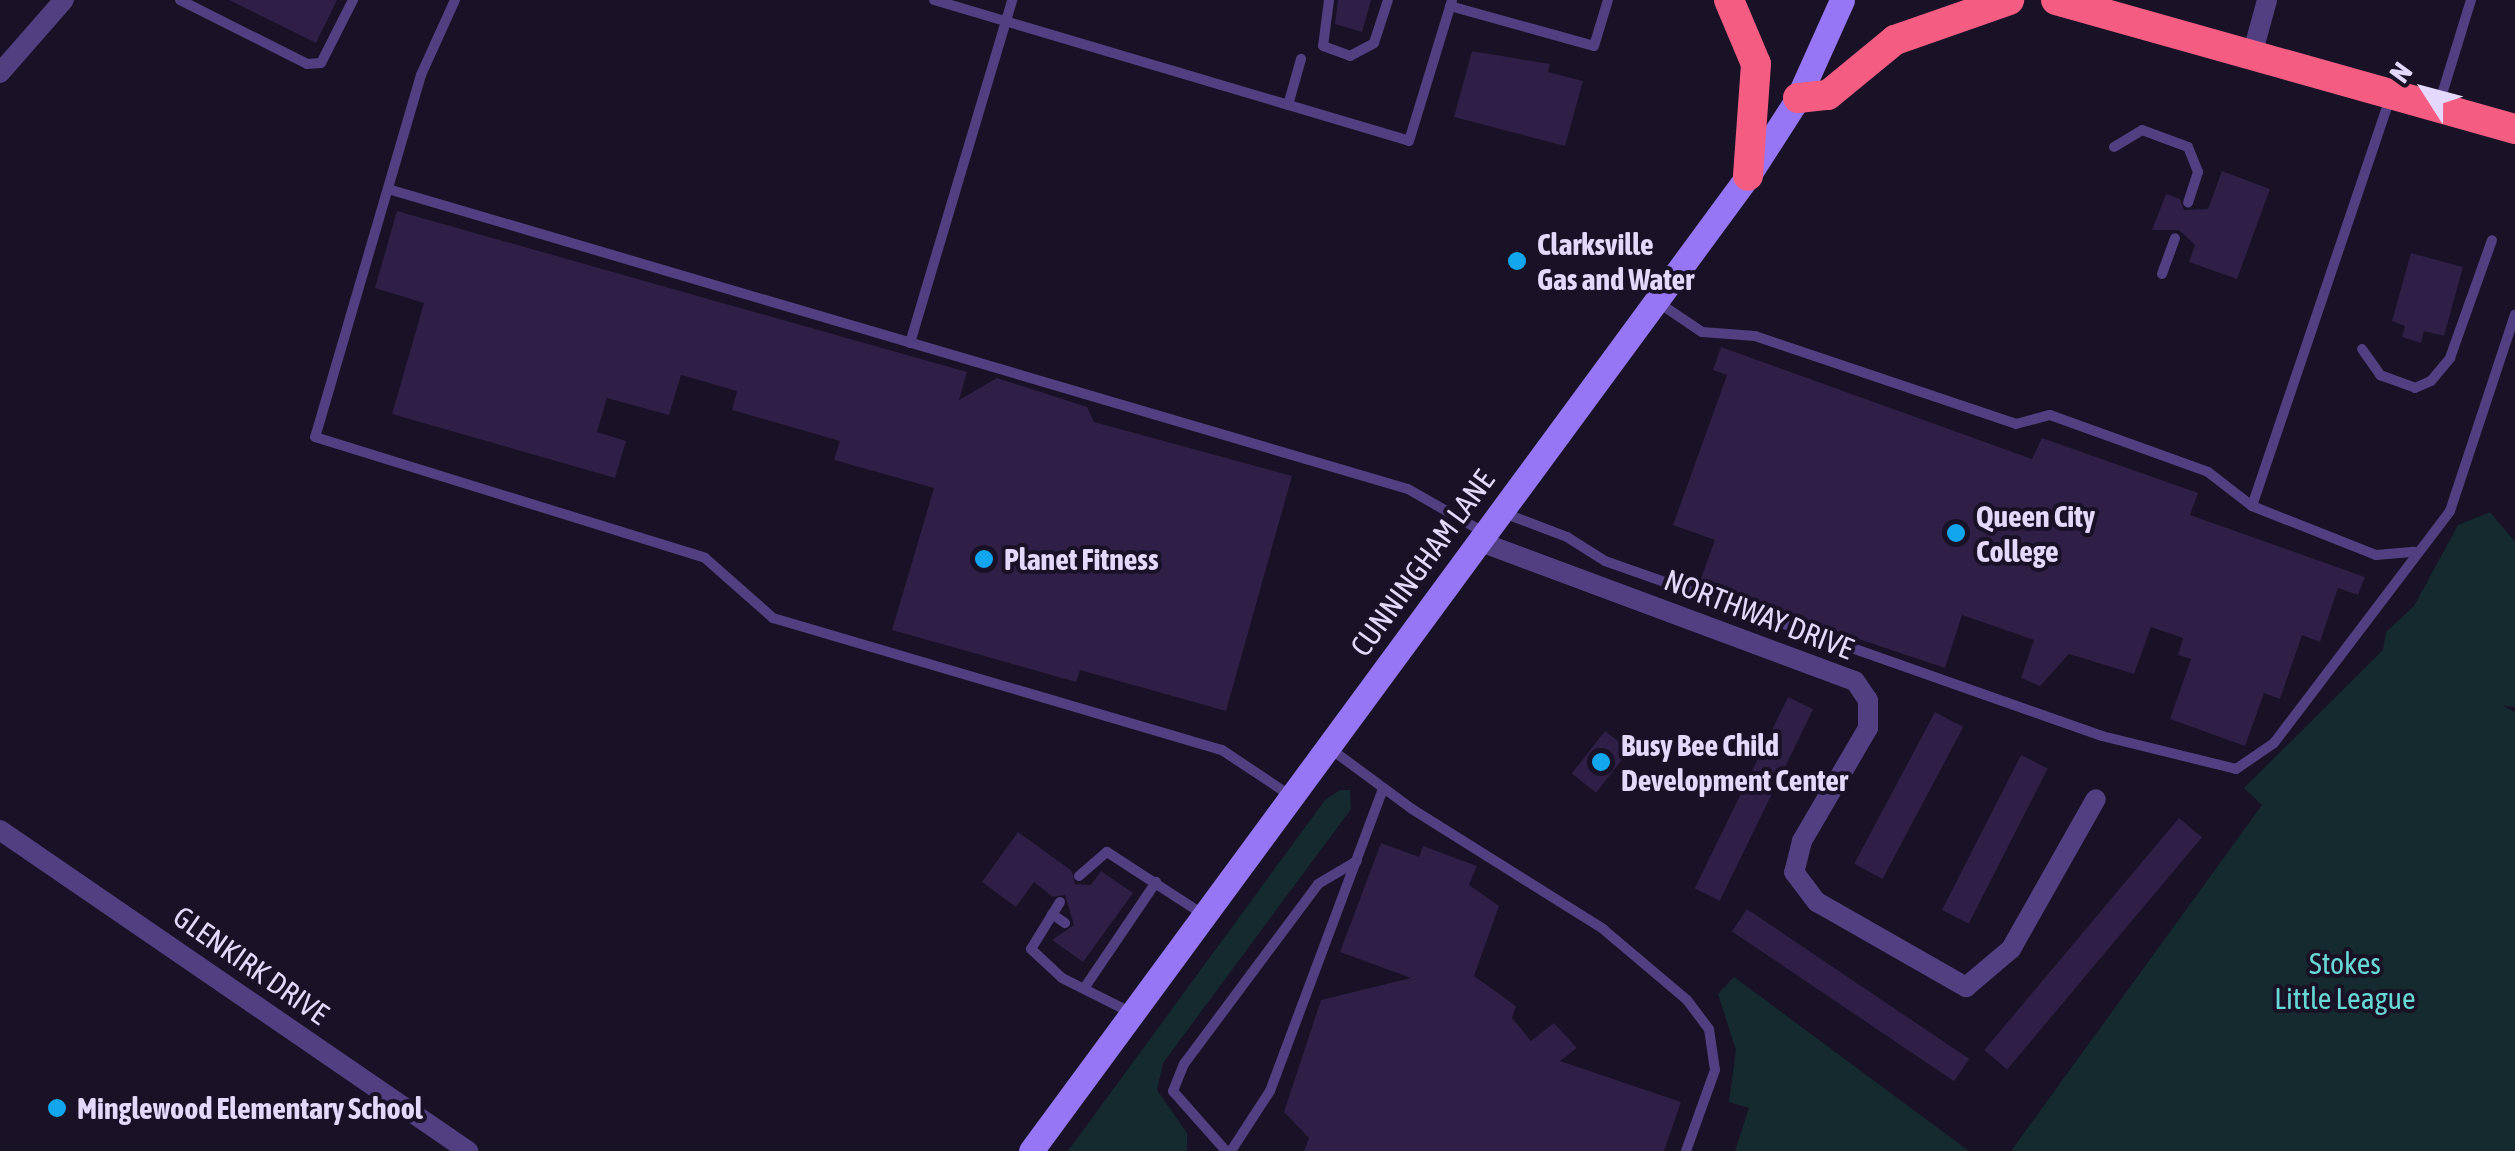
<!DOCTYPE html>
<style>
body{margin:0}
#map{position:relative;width:2515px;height:1151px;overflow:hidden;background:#191125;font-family:"Asap Condensed",sans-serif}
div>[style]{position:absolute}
.green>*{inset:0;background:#142a2f}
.building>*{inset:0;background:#2f1e45;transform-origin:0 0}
.lane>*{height:10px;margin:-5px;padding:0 5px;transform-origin:5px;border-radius:5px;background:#513f81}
.street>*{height:20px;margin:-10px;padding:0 10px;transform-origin:10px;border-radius:10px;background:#513f81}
.secondary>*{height:25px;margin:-12.5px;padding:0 12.5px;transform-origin:12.5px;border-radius:12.5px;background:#9676f5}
.highway>*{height:30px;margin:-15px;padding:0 15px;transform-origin:15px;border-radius:15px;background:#f45c82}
.dots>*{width:28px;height:28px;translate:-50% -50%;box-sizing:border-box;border:5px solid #191125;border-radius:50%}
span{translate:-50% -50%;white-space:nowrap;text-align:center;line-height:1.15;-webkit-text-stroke:8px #191125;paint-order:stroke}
.poi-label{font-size:30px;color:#e4d8fc;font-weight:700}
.left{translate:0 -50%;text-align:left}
.street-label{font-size:30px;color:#e4d8fc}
.park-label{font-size:30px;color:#68d8d6}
.north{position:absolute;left:2375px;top:40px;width:100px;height:100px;-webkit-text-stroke:8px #191125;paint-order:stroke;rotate:306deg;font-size:28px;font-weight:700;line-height:40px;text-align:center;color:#e4d8fc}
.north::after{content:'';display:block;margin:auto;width:35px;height:45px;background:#e4d8fc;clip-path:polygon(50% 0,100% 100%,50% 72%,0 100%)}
</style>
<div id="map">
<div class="green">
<div style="clip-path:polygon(2490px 512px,2515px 542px,2515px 707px,2503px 706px,2515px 712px,2515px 1151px,2011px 1151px,2262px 805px,2244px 788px,2383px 650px,2386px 632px,2414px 606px,2458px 525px)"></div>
<div style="clip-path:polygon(1340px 790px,1350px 790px,1351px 809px,1163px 1063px,1157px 1090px,1187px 1133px,1187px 1151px,1068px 1151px,1325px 800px)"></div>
<div style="clip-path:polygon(1734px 977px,1969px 1151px,1735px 1151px,1749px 1108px,1729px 1102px,1736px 1050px,1718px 994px)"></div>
</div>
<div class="building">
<div style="clip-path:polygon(229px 0,337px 0,316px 43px)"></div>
<div style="clip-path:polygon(1338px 0,1371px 0,1362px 32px,1335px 24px)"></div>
<div style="clip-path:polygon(1472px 51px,1550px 64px,1548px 72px,1583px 81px,1565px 146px,1454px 117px)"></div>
<div style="clip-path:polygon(2222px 171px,2270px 189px,2237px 279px,2189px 262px,2195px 245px,2179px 230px,2152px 230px,2166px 194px,2180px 199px,2184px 210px,2208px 209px)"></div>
<div style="clip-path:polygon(397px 211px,967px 372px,959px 400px,997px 378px,1087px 407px,1094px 422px,1292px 476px,1226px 711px,1080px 670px,1076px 682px,892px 630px,934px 488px,834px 460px,840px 441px,732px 410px,737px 391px,681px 375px,669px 415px,607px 398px,597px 432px,626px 441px,615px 478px,392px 414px,424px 303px,375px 288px)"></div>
<div style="clip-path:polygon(2411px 253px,2463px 267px,2444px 336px,2424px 331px,2421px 343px,2402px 337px,2405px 326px,2392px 321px)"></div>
<div style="clip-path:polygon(1721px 347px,2032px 459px,2042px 438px,2198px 493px,2190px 515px,2365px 577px,2358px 595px,2338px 588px,2320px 642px,2302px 635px,2280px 699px,2264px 693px,2245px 746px,2170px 719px,2191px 659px,2178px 655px,2183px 638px,2151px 627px,2134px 674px,2069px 654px,2040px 686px,2021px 678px,2034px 640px,1962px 615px,1945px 668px,1832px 630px,1700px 581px,1715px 540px,1673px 525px,1727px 375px,1713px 370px)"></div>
<div style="left:1788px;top:697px;width:28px;height:213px;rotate:26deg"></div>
<div style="left:1935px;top:712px;width:32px;height:172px;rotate:28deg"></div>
<div style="left:1605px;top:731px;width:31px;height:54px;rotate:38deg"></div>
<div style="left:2021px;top:755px;width:30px;height:174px;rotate:27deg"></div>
<div style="left:2179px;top:818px;width:30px;height:303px;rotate:40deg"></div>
<div style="clip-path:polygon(1018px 832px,1072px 871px,1075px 884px,1091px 885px,1101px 871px,1133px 893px,1083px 962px,1052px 940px,1074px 925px,1065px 895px,1053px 897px,1034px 882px,1016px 907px,982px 882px)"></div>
<div style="clip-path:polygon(1381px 843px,1419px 857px,1423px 846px,1477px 866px,1469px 885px,1499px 906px,1474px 976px,1516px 1006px,1512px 1018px,1531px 1041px,1554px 1023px,1577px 1048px,1560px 1061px,1681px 1102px,1664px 1151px,1304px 1151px,1309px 1138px,1284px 1112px,1321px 1000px,1411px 978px,1340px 952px)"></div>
<div style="left:1747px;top:909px;width:268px;height:27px;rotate:34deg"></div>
</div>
<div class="lane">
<div style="left:180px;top:0;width:142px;rotate:26.7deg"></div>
<div style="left:307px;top:64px;width:14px;rotate:-4deg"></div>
<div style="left:321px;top:63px;width:71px;rotate:-63.1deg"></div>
<div style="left:455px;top:0;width:82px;rotate:114.4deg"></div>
<div style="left:421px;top:75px;width:377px;rotate:106.3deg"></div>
<div style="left:315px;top:437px;width:408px;rotate:17.2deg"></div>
<div style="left:705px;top:558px;width:91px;rotate:41.4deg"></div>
<div style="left:773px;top:618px;width:468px;rotate:16.4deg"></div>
<div style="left:1222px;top:750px;width:83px;rotate:33.7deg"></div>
<div style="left:934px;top:0;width:495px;rotate:16.5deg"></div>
<div style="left:1409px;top:141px;width:147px;rotate:-73deg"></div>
<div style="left:1329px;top:0;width:46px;rotate:97.4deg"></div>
<div style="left:1323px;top:46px;width:29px;rotate:20deg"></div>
<div style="left:1350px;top:56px;width:27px;rotate:-28deg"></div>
<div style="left:1374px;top:43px;width:45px;rotate:-72deg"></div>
<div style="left:1450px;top:6px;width:149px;rotate:15.5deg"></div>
<div style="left:1594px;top:46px;width:48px;rotate:-73.1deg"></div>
<div style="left:2439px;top:104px;width:109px;rotate:-72.9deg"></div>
<div style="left:1288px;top:105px;width:48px;rotate:-74.2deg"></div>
<div style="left:2114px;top:147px;width:33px;rotate:-31deg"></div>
<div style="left:2142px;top:130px;width:49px;rotate:20.3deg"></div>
<div style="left:2188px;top:147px;width:27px;rotate:68deg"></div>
<div style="left:2198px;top:172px;width:32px;rotate:108deg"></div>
<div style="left:388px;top:189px;width:1063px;rotate:16.39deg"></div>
<div style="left:1408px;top:489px;width:89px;rotate:29.7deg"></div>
<div style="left:2162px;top:274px;width:38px;rotate:-70deg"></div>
<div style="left:1656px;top:301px;width:55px;rotate:34deg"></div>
<div style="left:1702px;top:332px;width:53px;rotate:4.3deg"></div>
<div style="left:1755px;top:336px;width:275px;rotate:18.6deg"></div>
<div style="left:2016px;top:424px;width:35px;rotate:-15deg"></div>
<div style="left:2050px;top:415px;width:168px;rotate:19.8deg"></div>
<div style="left:2208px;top:472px;width:56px;rotate:37.7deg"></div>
<div style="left:2252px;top:506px;width:133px;rotate:21.6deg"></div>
<div style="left:2376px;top:555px;width:38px;rotate:-5deg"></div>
<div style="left:910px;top:343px;width:358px;rotate:-73.4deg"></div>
<div style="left:2362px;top:349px;width:32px;rotate:55deg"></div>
<div style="left:2380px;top:375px;width:37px;rotate:20deg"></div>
<div style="left:2415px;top:388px;width:17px;rotate:-24deg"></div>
<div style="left:2431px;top:381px;width:30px;rotate:-50deg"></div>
<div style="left:2450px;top:358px;width:125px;rotate:-70.4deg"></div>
<div style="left:2252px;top:506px;width:430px;rotate:-71.3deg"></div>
<div style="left:1501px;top:512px;width:71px;rotate:20.7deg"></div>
<div style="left:1567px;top:537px;width:45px;rotate:32.3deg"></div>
<div style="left:1605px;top:561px;width:527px;rotate:19.4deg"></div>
<div style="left:2102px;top:736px;width:138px;rotate:13.8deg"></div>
<div style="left:2236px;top:769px;width:46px;rotate:-34.4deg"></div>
<div style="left:2274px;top:743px;width:291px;rotate:-52.8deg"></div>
<div style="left:2450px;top:511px;width:207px;rotate:-71.7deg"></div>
<div style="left:1328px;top:747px;width:104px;rotate:36.4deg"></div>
<div style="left:1412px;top:809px;width:226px;rotate:32.1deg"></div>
<div style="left:1603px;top:929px;width:110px;rotate:40.2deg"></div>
<div style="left:1687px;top:1000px;width:36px;rotate:53deg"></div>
<div style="left:1709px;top:1029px;width:41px;rotate:81.7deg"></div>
<div style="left:1715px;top:1070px;width:86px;rotate:109.7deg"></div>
<div style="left:1079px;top:876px;width:37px;rotate:-41deg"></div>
<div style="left:1107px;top:852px;width:116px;rotate:33deg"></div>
<div style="left:1060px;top:902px;width:55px;rotate:121.7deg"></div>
<div style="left:1031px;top:949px;width:42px;rotate:43.1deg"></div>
<div style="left:1062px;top:978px;width:76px;rotate:26.6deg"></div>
<div style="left:1052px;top:914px;width:16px;rotate:35deg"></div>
<div style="left:1085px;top:987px;width:127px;rotate:-55.9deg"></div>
<div style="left:1226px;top:1151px;width:80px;rotate:-131.5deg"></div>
<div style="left:1173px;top:1091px;width:29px;rotate:-68deg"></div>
<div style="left:1184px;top:1064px;width:224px;rotate:-53.3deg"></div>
<div style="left:1318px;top:884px;width:45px;rotate:-30.5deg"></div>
<div style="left:1231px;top:1151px;width:72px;rotate:-57deg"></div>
<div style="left:1270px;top:1091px;width:323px;rotate:-69.5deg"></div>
</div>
<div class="street">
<div style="left:2252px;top:55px;width:57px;rotate:-74.7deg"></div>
<div style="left:0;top:73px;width:97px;rotate:-48.8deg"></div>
<div style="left:1478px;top:541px;width:402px;rotate:20.4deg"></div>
<div style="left:1855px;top:681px;width:23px;rotate:56deg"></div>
<div style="left:1868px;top:700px;width:28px;rotate:90deg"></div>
<div style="left:1868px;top:728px;width:131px;rotate:120.3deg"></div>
<div style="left:1802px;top:841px;width:32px;rotate:104deg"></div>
<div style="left:1794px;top:872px;width:38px;rotate:53deg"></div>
<div style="left:1817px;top:902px;width:172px;rotate:29.7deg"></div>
<div style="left:1966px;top:987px;width:59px;rotate:-40.2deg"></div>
<div style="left:2011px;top:949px;width:172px;rotate:-60.5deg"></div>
<div style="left:0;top:830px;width:568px;rotate:34.45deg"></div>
</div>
<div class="secondary">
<div style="left:1031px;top:1151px;width:1210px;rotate:-53.67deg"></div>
<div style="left:1748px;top:176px;width:93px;rotate:-57.3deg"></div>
<div style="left:1798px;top:98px;width:107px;rotate:-65.8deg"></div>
</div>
<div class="highway">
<div style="left:1729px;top:0;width:69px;rotate:67.1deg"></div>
<div style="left:1756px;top:64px;width:112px;rotate:94.1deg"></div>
<div style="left:2056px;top:0;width:477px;rotate:15.7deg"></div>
<div style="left:1798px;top:98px;width:30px;rotate:-6deg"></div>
<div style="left:1828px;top:95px;width:87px;rotate:-39.4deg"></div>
<div style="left:1895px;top:40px;width:121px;rotate:-19.3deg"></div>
</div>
<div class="dots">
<div style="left:1517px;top:261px;background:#12a6ee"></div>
<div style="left:1956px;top:533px;background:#12a6ee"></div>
<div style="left:984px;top:559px;background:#12a6ee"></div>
<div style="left:1601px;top:762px;background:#12a6ee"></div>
<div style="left:57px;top:1108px;background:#12a6ee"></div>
</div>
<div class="poi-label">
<span class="left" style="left:1537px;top:261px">Clarksville<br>Gas and Water</span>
<span class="left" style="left:1976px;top:533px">Queen City<br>College</span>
<span class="left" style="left:1004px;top:559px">Planet Fitness</span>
<span class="left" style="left:1621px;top:762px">Busy Bee Child<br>Development Center</span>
<span class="left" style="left:77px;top:1108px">Minglewood Elementary School</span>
</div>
<div class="street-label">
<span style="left:1422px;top:563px;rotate:-54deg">CUNNINGHAM LANE</span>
<span style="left:1759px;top:614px;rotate:21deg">NORTHWAY DRIVE</span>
<span style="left:251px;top:965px;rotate:35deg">GLENKIRK DRIVE</span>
</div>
<div class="park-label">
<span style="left:2345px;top:980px">Stokes<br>Little League</span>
</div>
<div class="north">N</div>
</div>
